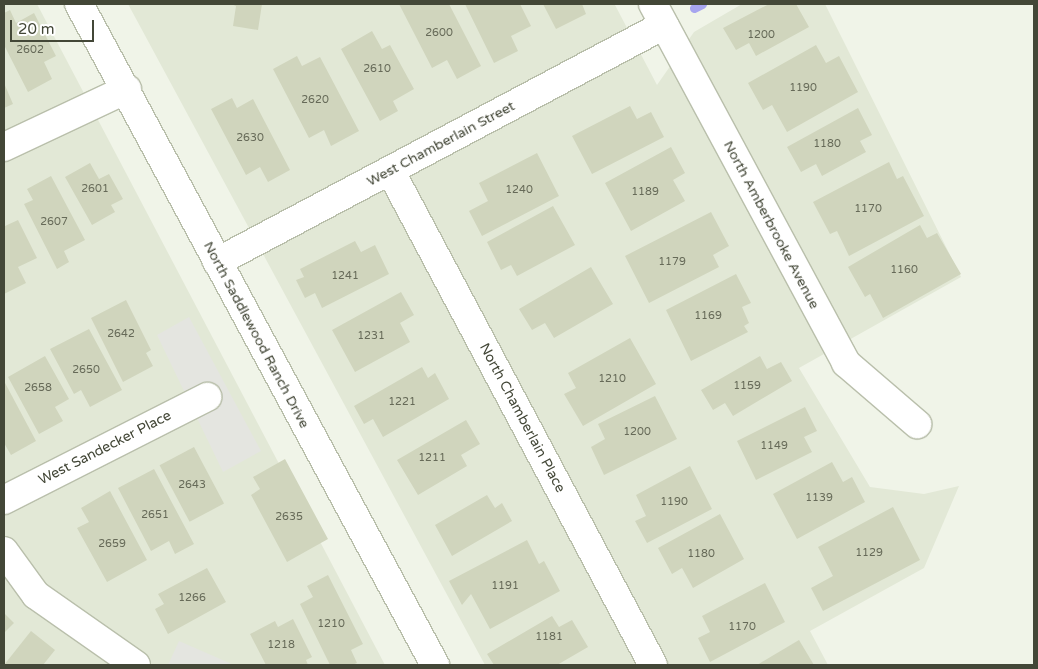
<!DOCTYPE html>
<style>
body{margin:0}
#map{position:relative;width:1038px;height:669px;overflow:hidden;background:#f0f4e8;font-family:"Varela Round",sans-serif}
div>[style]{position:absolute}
.residential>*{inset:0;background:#e2e8d6}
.parking>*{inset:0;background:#e4e5e0}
.stream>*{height:9px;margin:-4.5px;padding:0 4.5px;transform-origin:4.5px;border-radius:4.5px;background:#a7a5ef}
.building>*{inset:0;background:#d0d5bd;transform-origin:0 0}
.roads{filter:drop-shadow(1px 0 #b9bfab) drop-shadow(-1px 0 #b9bfab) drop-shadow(0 1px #b9bfab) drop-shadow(0 -1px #b9bfab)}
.minor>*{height:28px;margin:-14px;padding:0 14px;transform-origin:14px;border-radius:14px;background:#fff}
span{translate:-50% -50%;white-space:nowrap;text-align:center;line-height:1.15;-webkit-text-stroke:4px #fff;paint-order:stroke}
.number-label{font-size:11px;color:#666a58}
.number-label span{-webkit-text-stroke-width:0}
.street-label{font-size:14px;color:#434737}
.frame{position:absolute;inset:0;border:5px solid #434737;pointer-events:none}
.scale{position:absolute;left:10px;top:20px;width:84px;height:22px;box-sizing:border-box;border:2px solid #434737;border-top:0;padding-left:6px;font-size:15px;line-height:18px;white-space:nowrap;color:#434737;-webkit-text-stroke:4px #fff;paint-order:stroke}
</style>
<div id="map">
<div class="residential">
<div style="clip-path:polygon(4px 4px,37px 4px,385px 665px,4px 665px)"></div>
<div style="clip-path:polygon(128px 4px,623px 4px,615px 5px,657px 85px,694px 32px,742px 4px,825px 4px,961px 277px,799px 368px,870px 487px,924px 494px,959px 486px,924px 568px,810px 631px,828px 665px,485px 665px)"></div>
</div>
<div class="parking">
<div style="clip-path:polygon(189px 317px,261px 451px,223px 472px,157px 335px)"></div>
<div style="clip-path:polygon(179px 641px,234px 665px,168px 665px)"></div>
</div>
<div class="stream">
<div style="left:694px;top:8px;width:9px;rotate:-27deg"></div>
</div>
<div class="building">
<div style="clip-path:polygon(231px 4px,262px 4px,258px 30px,233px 26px,236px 6px)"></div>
<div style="clip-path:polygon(399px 4px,449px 4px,481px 66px,457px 79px,447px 60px,432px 68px)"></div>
<div style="clip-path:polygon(465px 4px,520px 4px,531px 26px,511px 36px,518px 51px,494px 63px)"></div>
<div style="clip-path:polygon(543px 4px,582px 4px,586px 14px,556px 29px)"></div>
<div style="clip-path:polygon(769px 4px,796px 4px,809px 27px,756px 56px,749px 43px,736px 50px,723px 28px)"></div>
<div style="clip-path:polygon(10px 10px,16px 23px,34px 13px,56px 56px,44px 62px,52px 79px,28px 92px,4px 45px,4px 13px)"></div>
<div style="clip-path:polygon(372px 31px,382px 49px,390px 45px,414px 89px,393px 101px,398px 111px,380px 121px,341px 49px)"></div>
<div style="clip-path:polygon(816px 45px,826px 63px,839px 56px,858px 92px,787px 132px,772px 105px,763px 110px,748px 83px)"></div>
<div style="clip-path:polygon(297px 56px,302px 66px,320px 57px,359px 131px,331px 146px,324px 130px,309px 138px,273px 69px)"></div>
<div style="clip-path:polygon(4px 83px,13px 104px,4px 108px)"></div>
<div style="clip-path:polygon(232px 98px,237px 108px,253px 99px,290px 170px,268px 182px,260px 167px,246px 175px,211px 109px)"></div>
<div style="clip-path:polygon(630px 106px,637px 119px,651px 112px,664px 137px,592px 174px,572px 136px)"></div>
<div style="clip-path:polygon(858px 108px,872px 135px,860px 141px,866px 152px,822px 176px,816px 164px,801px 172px,787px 147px)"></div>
<div style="clip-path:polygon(671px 147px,685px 173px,673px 180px,685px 201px,631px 231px,605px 183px)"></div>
<div style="clip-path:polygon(537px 153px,559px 196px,482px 236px,469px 211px,488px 201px,479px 183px)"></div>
<div style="clip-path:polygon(889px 162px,897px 179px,903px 176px,924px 216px,849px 256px,837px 231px,830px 234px,813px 202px)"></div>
<div style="clip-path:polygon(90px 163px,99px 179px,109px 174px,123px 199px,111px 205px,115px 212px,92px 225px,65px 177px)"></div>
<div style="clip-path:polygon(51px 176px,85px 240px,64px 251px,69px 262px,57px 269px,24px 204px,33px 200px,27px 189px)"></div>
<div style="clip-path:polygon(553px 206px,575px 245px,517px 276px,511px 265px,501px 270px,487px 242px)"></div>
<div style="clip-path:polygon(711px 212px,729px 246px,713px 255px,719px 267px,649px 303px,625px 256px)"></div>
<div style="clip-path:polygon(18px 220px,37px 258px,18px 267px,26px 283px,4px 294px,4px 222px,5px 226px)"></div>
<div style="clip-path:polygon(920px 225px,927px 238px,937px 233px,961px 274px,883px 318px,870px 294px,865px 297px,848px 267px)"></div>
<div style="clip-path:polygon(355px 241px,361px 252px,375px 245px,389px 274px,322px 308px,315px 293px,305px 298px,296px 280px,304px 277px,300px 269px)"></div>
<div style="clip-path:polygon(591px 267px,613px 304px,554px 338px,545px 323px,532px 330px,519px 309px)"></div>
<div style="clip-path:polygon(736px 274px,751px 303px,742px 307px,749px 323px,744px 326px,748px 332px,691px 361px,666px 310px)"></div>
<div style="clip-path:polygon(401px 292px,414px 315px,400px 323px,410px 342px,355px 372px,332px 330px)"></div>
<div style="clip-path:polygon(126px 300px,151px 350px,146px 353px,153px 366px,123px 382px,91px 318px)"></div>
<div style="clip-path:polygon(89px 329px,122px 390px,90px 407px,81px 390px,74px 394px,50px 349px)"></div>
<div style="clip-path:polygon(630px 338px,656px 384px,583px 426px,564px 394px,576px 388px,568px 373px)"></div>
<div style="clip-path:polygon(45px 356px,69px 399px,55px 407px,63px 421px,39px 434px,8px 377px)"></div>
<div style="clip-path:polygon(760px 356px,767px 369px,781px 362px,792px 381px,733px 416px,725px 403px,713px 410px,701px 390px)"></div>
<div style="clip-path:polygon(422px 367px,428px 378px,435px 373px,449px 399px,383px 437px,373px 419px,364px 424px,354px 406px)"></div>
<div style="clip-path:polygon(4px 381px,36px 441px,11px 455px,4px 443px)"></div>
<div style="clip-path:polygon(655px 396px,677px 439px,604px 475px,591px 447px,605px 439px,598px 424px)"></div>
<div style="clip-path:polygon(805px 407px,817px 431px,804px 437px,812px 452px,756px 480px,737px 441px)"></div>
<div style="clip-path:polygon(466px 420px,480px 444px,461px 455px,467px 466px,418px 495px,397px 460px)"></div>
<div style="left:194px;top:447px;width:64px;height:39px;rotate:62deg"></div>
<div style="clip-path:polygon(285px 459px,328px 539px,287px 562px,251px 495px,260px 489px,253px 477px)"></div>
<div style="clip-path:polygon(832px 462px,843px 482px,852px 477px,865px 502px,797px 539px,773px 494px)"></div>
<div style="clip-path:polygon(690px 466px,712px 509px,647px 543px,635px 521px,646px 516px,636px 495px)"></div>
<div style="clip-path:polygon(154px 469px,194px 544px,175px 554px,169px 541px,151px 551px,118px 488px)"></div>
<div style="clip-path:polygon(110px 491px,147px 560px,107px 582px,77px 528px,89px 522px,81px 508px)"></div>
<div style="clip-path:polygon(487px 495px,495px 508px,502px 503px,512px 521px,452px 556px,435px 525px)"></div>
<div style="clip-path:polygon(893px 507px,920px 560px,823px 611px,811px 588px,833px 576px,818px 547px)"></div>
<div style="clip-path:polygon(720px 514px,744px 559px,693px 588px,682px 568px,672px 574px,658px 548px)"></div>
<div style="clip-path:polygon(527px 540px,539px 564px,544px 561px,560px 591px,490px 629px,471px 594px,462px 605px,449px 581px)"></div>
<div style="clip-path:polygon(207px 568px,226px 602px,168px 634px,155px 609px,164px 604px,158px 594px)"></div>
<div style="clip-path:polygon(328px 575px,363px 644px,351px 650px,357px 663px,352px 665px,330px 665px,300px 604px,313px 597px,307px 586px)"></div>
<div style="clip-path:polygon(765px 583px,785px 622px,710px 662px,698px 638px,710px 632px,702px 616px)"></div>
<div style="clip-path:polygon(4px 613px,14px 623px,4px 633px)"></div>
<div style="clip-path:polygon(552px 616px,559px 627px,572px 620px,588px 647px,557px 665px,494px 665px,487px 654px)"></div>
<div style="clip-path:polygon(293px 619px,312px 657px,306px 660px,308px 665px,266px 665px,250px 634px,275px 621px,278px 627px)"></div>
<div style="clip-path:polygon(31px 631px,55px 650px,43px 665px,4px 665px)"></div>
<div style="clip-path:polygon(799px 640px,814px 665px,757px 665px)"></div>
</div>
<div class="roads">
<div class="minor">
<div style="left:79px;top:4px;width:751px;rotate:61.69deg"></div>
<div style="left:653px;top:4px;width:408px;rotate:61.7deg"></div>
<div style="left:846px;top:363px;width:94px;rotate:40.7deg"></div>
<div style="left:4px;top:147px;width:136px;rotate:-25.2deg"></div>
<div style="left:391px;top:172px;width:558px;rotate:62.01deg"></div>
<div style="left:217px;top:262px;width:506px;rotate:-27.93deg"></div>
<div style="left:4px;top:500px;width:228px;rotate:-26.9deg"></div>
<div style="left:4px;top:551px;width:54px;rotate:54deg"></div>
<div style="left:36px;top:595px;width:122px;rotate:35deg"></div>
</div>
</div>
<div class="number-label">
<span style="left:439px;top:33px">2600</span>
<span style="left:761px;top:35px">1200</span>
<span style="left:30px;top:50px">2602</span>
<span style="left:377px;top:69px">2610</span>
<span style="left:803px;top:88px">1190</span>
<span style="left:315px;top:100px">2620</span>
<span style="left:250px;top:138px">2630</span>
<span style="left:827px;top:144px">1180</span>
<span style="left:95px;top:189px">2601</span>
<span style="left:519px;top:190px">1240</span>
<span style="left:645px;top:192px">1189</span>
<span style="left:868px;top:209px">1170</span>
<span style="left:54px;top:222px">2607</span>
<span style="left:672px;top:262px">1179</span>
<span style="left:904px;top:270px">1160</span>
<span style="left:345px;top:276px">1241</span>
<span style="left:708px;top:316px">1169</span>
<span style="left:121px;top:334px">2642</span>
<span style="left:371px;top:336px">1231</span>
<span style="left:86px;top:370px">2650</span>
<span style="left:612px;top:379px">1210</span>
<span style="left:747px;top:386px">1159</span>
<span style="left:38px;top:388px">2658</span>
<span style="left:402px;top:402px">1221</span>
<span style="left:637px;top:432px">1200</span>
<span style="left:774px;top:446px">1149</span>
<span style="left:432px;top:458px">1211</span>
<span style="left:192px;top:485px">2643</span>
<span style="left:819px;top:498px">1139</span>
<span style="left:674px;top:502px">1190</span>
<span style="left:155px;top:515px">2651</span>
<span style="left:289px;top:517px">2635</span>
<span style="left:112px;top:544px">2659</span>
<span style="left:869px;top:553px">1129</span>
<span style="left:701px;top:554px">1180</span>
<span style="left:505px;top:586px">1191</span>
<span style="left:192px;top:598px">1266</span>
<span style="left:331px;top:624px">1210</span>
<span style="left:742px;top:627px">1170</span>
<span style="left:549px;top:637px">1181</span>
<span style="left:281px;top:645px">1218</span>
</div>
<div class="street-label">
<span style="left:441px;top:144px;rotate:-28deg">West Chamberlain Street</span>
<span style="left:771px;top:225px;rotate:62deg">North Amberbrooke Avenue</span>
<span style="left:256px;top:335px;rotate:62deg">North Saddlewood Ranch Drive</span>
<span style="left:522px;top:418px;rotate:62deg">North Chamberlain Place</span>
<span style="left:105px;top:448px;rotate:-27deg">West Sandecker Place</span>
</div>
<div class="frame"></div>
<div class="scale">20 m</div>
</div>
